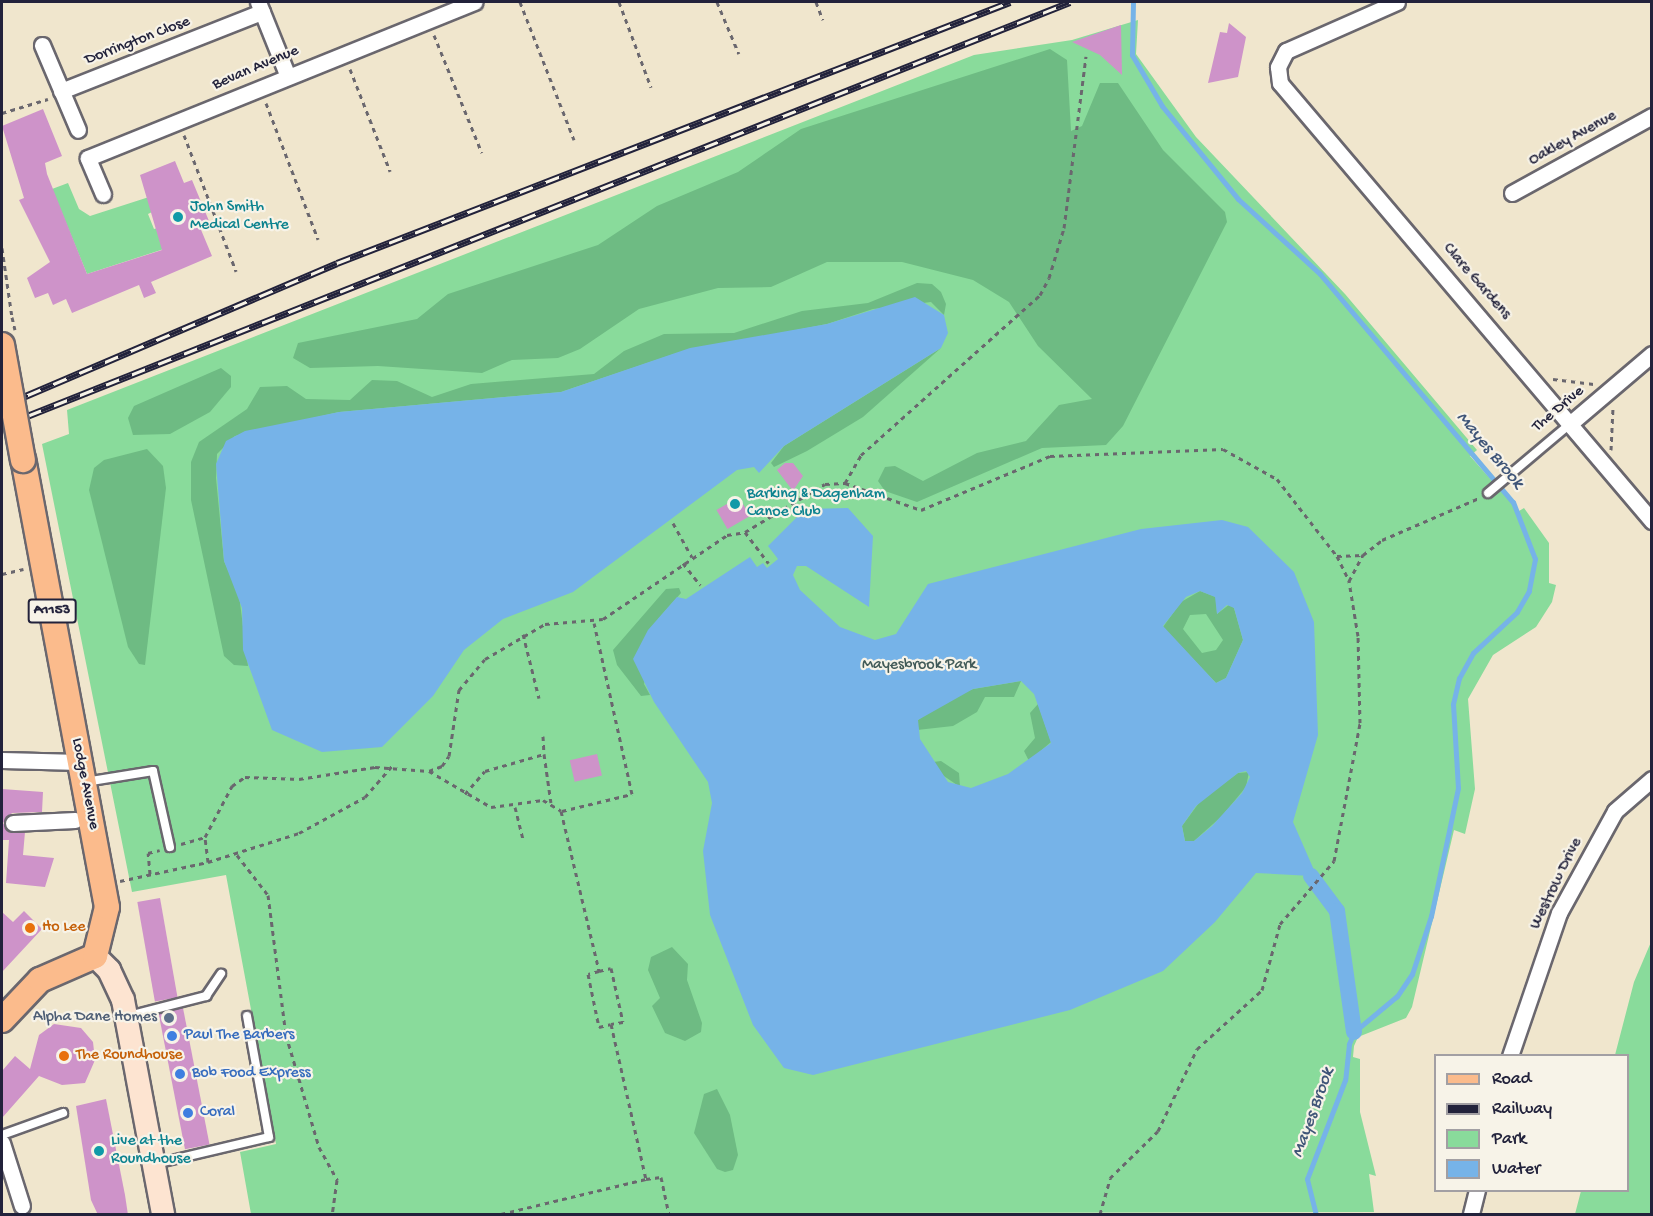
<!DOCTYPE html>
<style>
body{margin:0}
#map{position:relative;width:1653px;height:1216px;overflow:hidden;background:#f0e6cd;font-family:"Gochi Hand",sans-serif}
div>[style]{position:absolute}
.green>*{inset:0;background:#89db9b}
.forest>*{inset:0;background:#6ebb83}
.water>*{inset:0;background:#76b3e8}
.stream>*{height:5px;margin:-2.5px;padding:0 2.5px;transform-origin:2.5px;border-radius:2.5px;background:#76b3e8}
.canal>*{height:16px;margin:-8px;padding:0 8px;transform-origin:8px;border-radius:8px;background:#76b3e8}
.building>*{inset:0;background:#ce93c9;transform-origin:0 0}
.path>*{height:3px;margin-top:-1.5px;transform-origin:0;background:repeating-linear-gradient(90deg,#6a676e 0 4.5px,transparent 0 9px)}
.roads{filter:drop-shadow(2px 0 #6a676e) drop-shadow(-2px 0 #6a676e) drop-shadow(0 2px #6a676e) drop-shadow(0 -2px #6a676e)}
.lane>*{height:8px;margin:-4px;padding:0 4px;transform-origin:4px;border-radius:4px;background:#fff}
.street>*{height:15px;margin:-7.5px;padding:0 7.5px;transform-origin:7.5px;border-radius:7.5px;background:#fff}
.secondary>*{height:22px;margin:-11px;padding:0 11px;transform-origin:11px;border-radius:11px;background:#fde4d1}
.primary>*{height:24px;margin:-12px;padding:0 12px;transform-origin:12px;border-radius:12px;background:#fbbb8c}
.rail>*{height:7px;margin-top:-3.5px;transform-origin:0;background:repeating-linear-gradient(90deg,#f7f3e8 0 14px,#22223b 0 28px);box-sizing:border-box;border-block:2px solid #22223b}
.path-bridge>*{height:3px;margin-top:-1.5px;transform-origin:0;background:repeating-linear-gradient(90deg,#6a676e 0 4.5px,transparent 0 9px)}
.bridges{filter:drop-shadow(2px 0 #6a676e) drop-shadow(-2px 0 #6a676e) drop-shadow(0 2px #6a676e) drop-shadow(0 -2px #6a676e)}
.primary-bridge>*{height:24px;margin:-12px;padding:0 12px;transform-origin:12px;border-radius:12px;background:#fbbb8c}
.dots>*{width:16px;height:16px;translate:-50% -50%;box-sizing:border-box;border:3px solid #f7f3e8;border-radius:50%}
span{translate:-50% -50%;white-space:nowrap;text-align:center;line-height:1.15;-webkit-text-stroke:4.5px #f7f3e8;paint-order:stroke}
.shield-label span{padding:2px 4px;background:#f7f3e8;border:2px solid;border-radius:4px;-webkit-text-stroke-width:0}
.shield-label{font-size:15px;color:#22223b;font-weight:700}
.street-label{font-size:16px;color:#22223b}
.culture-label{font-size:16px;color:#0d838f}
.left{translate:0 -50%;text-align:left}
.park-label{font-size:16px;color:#415a58}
.food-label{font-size:16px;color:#c56008}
.service-label{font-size:16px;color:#4e5e75}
.right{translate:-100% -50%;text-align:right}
.shop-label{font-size:16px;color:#366cbe}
.water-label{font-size:18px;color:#3f5578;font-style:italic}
.frame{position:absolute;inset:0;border:3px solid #22223b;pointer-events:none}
.legend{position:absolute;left:1434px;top:1054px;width:195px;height:138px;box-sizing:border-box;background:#f7f3e8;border:2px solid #a29fa3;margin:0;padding:8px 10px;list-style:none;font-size:18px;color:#22223b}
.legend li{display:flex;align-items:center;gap:12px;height:30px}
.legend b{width:30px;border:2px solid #a29fa3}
</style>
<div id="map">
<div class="green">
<div style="clip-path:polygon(1138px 20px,1136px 54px,1196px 137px,1345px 294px,1477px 450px,1470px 456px,1519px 511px,1524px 508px,1549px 543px,1549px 583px,1556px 585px,1552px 602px,1536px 627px,1493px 655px,1468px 699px,1475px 789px,1465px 834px,1454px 830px,1412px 1007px,1406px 1018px,1358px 1037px,1354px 1046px,1353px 1057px,1360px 1059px,1360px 1112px,1376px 1176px,1369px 1174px,1374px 1212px,251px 1214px,240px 1152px,276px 1144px,226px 875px,132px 892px,42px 444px,69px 434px,67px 410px,974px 55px,1072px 40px)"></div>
<div style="clip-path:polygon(68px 183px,79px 209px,90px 216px,149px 197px,154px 211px,148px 214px,154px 229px,161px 227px,167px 248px,87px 274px,52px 189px)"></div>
<div style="clip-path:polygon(1651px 942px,1651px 1214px,1575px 1214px,1581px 1191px,1628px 1190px,1628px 1056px,1615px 1055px,1634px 982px)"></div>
</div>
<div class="forest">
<div style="clip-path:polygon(1050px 49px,1067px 60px,1071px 131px,1082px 126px,1100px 83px,1118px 83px,1163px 150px,1225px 212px,1227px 222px,1123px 426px,1106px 445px,1042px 448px,917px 502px,885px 491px,878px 481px,885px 467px,895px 466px,923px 481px,977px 453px,1026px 441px,1059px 405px,1092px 399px,1038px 346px,1009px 302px,973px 280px,902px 262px,827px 262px,771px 287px,718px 288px,639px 309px,580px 349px,558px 358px,512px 360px,482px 373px,378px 366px,310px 368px,293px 358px,298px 343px,417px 319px,448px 294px,598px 245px,657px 206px,738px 172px,801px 129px)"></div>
<div style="clip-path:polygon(917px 283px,932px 284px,941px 292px,946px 304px,944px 315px,931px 302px,873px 309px,827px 324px,674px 354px,561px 392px,339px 412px,235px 436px,217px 454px,216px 478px,224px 561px,239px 595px,248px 666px,234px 665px,224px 656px,191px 500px,191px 462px,199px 442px,247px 409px,260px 387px,287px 386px,306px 399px,350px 400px,372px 380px,397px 381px,432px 397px,471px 384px,594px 374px,624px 351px,664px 334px,734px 333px,802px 311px,868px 303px)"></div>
<div style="clip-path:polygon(941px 348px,863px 417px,807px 451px,774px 467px,771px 463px,784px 446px)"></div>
<div style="clip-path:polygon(221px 368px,231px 376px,231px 387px,210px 412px,170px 434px,133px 435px,128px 418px,134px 406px)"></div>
<div style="clip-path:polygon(147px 449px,163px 466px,166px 488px,145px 665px,139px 664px,128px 647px,89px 490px,94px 468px,104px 460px)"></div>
<div style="clip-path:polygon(679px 588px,681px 593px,658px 619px,644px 684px,650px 695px,641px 696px,617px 665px,613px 650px,666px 589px)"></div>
<div style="clip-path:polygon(evenodd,1200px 591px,1216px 597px,1217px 614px,1230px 604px,1234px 608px,1243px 640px,1226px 678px,1216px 683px,1163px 627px,1181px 602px,1200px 591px,1206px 614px,1223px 640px,1216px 650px,1202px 653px,1183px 629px,1190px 615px,1206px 614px)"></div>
<div style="clip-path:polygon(1021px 681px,1014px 697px,985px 697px,977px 712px,953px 726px,917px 730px,918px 720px,941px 703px,973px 689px)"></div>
<div style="clip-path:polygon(1038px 704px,1051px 742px,1029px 761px,1024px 751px,1035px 738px,1030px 713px)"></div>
<div style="clip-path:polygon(941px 761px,959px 773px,960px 787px,938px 772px,933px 762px)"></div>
<div style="clip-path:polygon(1249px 772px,1246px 787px,1222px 816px,1194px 841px,1185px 841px,1182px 826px,1201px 800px,1238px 773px)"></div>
<div style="clip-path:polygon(672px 947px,688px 964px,687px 980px,702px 1023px,701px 1032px,685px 1041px,665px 1033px,652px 1006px,660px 998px,648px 970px,651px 957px)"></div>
<div style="clip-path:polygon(717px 1089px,730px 1115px,738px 1155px,733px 1170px,725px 1172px,717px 1169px,694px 1133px,704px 1094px)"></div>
</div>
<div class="water">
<div style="clip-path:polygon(915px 297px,944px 315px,948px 333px,941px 348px,784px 446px,759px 473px,754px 467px,737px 470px,573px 592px,503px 619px,464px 650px,433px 696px,382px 747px,322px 752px,272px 730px,243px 650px,242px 608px,224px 561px,216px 464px,226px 441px,245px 431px,339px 412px,561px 392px,690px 348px,827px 324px)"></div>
<div style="clip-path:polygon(evenodd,848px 508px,873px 536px,869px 607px,806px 566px,797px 566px,793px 575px,800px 590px,840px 627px,875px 640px,896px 634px,928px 584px,1141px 529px,1222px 520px,1248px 527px,1294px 572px,1314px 622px,1318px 735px,1293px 822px,1314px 870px,1311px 876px,1256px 873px,1215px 922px,1163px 971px,1070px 1010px,813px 1075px,784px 1068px,753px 1025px,710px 915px,703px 851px,712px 803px,708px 782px,654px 702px,633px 659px,648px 630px,677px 597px,686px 599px,750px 557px,757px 567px,763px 563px,767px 568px,778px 559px,768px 546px,805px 509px,848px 508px,1200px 591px,1215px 597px,1217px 614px,1227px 605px,1234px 608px,1243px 640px,1226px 678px,1216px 683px,1163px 626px,1186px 597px,1200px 591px,848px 508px,1021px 681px,1034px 694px,1051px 743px,1008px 774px,971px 788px,948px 782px,920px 739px,918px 720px,973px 689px,1021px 681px,848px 508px,1238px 773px,1246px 771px,1250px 777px,1242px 793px,1212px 826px,1194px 841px,1185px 841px,1182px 826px,1196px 806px,1238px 773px)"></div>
</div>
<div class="stream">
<div style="left:1133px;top:2px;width:53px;rotate:91.1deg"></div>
<div style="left:1132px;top:55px;width:59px;rotate:59.5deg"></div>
<div style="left:1162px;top:106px;width:120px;rotate:50.7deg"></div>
<div style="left:1238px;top:199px;width:111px;rotate:42.4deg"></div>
<div style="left:1320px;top:274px;width:299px;rotate:49.8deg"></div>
<div style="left:1513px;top:502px;width:61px;rotate:68.9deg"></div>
<div style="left:1535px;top:559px;width:33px;rotate:101deg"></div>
<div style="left:1529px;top:591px;width:24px;rotate:120deg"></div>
<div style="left:1517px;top:612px;width:60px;rotate:137deg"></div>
<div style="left:1473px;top:653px;width:29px;rotate:119deg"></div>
<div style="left:1459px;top:678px;width:27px;rotate:103deg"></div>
<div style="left:1453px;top:704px;width:84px;rotate:86.6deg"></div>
<div style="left:1458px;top:788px;width:131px;rotate:101.9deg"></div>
<div style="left:1431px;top:916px;width:61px;rotate:108.1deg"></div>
<div style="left:1412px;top:974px;width:27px;rotate:124deg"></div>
<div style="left:1397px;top:996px;width:56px;rotate:140.1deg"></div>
<div style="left:1354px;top:1032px;width:13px;rotate:113deg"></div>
<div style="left:1349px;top:1044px;width:36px;rotate:96deg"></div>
<div style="left:1345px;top:1080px;width:106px;rotate:111deg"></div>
<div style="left:1307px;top:1179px;width:36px;rotate:76deg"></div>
</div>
<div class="canal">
<div style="left:1311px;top:876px;width:44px;rotate:53.4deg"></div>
<div style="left:1337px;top:911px;width:122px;rotate:82deg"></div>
</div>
<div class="building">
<div style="clip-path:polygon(1229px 23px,1246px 37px,1238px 77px,1208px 83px,1220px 32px,1227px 33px)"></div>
<div style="clip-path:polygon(1121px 25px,1122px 75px,1100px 55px,1072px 42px)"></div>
<div style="clip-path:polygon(43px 109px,62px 156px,45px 163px,47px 174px,87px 274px,162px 250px,140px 175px,175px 161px,184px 183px,192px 180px,209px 221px,199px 225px,212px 256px,151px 282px,156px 293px,144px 298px,139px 285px,72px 313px,66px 299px,53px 305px,48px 293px,35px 298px,27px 278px,50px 262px,19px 200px,24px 198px,2px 126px)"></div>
<div style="clip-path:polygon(785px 463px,793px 463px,803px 476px,793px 491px,777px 470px)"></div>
<div style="left:739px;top:497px;width:22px;height:26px;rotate:60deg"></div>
<div style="left:597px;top:754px;width:22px;height:28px;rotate:77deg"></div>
<div style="clip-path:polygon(2px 789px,43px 792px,42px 812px,12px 813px,3px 823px,9px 832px,25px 832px,23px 855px,54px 858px,45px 887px,6px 883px,9px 840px,2px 840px)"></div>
<div style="left:160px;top:898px;width:101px;height:23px;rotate:80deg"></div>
<div style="clip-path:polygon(24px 911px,42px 929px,2px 972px,2px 912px,13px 922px)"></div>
<div style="left:183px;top:1008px;width:139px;height:25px;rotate:79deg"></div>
<div style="clip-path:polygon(54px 1024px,81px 1028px,93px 1042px,95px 1060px,85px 1083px,62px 1085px,39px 1076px,2px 1118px,2px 1071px,15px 1056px,30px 1069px,39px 1035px)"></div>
<div style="clip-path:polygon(106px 1099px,125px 1195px,128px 1215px,98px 1215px,91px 1200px,76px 1106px)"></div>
</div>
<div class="path">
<div style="left:520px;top:2px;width:148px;rotate:68.6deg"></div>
<div style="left:619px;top:2px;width:91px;rotate:69.4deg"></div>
<div style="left:717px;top:2px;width:56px;rotate:67.1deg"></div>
<div style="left:816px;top:2px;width:19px;rotate:69deg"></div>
<div style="left:434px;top:35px;width:127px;rotate:67.9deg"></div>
<div style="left:350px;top:69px;width:110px;rotate:68.6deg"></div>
<div style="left:266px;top:103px;width:146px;rotate:69.1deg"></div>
<div style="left:2px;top:113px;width:48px;rotate:-16.9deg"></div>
<div style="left:184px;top:135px;width:146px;rotate:69.1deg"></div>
<div style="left:2px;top:248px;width:70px;rotate:81.8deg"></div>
<div style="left:1553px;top:379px;width:41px;rotate:7deg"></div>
<div style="left:1611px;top:450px;width:42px;rotate:-87.3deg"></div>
<div style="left:845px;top:483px;width:32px;rotate:-60deg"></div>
<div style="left:861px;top:455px;width:240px;rotate:-41.8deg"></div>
<div style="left:1040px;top:295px;width:19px;rotate:-62deg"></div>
<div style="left:1049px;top:278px;width:52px;rotate:-73.3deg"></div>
<div style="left:1064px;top:228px;width:173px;rotate:-82.7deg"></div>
<div style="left:673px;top:523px;width:39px;rotate:61deg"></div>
<div style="left:745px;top:532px;width:39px;rotate:53deg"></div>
<div style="left:1337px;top:556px;width:28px;rotate:64deg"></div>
<div style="left:683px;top:563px;width:28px;rotate:52deg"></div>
<div style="left:2px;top:574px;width:22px;rotate:-13deg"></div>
<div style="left:523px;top:634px;width:66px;rotate:76deg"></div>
<div style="left:543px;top:736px;width:18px;rotate:87deg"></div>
<div style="left:429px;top:771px;width:72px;rotate:30.1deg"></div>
<div style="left:491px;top:807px;width:52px;rotate:-7.7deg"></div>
<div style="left:543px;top:800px;width:21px;rotate:31deg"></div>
<div style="left:561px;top:811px;width:164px;rotate:76.6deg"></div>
<div style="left:599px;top:971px;width:11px;rotate:165deg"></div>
<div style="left:588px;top:974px;width:54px;rotate:78.3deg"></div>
<div style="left:599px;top:1027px;width:12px;rotate:-14deg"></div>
<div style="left:611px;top:1024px;width:159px;rotate:77.3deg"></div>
<div style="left:646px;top:1179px;width:15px;rotate:-8deg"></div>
<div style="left:661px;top:1177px;width:38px;rotate:78deg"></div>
<div style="left:465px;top:794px;width:30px;rotate:-49deg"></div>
<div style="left:485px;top:771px;width:61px;rotate:-16.1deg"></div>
<div style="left:544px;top:754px;width:49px;rotate:81.9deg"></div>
<div style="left:515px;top:807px;width:34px;rotate:76deg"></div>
<div style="left:562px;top:811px;width:72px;rotate:-13.7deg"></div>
<div style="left:632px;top:794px;width:175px;rotate:-102.5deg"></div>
<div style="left:181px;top:844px;width:25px;rotate:-16deg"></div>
<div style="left:237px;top:855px;width:51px;rotate:52.2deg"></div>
<div style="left:268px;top:895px;width:141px;rotate:82.7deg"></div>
<div style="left:286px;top:1035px;width:117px;rotate:73.6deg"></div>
<div style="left:319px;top:1147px;width:38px;rotate:61deg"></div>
<div style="left:337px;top:1180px;width:34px;rotate:98deg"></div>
<div style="left:208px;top:862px;width:96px;rotate:-17.7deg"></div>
<div style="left:299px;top:833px;width:75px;rotate:-28.6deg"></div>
<div style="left:365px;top:797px;width:41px;rotate:-48.9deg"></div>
<div style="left:150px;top:874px;width:21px;rotate:-95deg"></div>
<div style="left:148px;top:853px;width:12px;rotate:-14deg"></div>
<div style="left:120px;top:881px;width:90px;rotate:-12.2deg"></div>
<div style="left:208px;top:862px;width:25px;rotate:-97deg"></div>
<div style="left:205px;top:837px;width:58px;rotate:-62.1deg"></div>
<div style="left:232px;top:786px;width:16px;rotate:-35deg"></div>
<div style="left:245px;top:777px;width:54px;rotate:2.1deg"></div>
<div style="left:299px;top:779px;width:77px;rotate:-9deg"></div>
<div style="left:375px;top:767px;width:54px;rotate:4.2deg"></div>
<div style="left:429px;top:771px;width:14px;rotate:-21deg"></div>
<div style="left:442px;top:766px;width:12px;rotate:-55deg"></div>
<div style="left:449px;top:756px;width:67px;rotate:-81.4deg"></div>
<div style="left:459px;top:690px;width:40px;rotate:-50deg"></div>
<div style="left:485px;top:659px;width:69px;rotate:-30.3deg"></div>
<div style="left:545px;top:624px;width:58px;rotate:-4.9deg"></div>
<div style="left:603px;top:619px;width:150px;rotate:-34.1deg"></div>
<div style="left:727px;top:535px;width:18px;rotate:-9deg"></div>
<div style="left:745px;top:532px;width:93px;rotate:-31deg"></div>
<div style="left:825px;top:484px;width:20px;rotate:-3deg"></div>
<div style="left:845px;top:483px;width:81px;rotate:19.6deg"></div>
<div style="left:921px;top:510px;width:140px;rotate:-22.7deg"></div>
<div style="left:1050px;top:456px;width:173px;rotate:-2.3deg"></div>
<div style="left:1223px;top:449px;width:62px;rotate:29.1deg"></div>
<div style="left:1277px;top:479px;width:98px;rotate:52.1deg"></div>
<div style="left:1337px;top:556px;width:26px;rotate:-2deg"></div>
<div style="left:1363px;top:555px;width:24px;rotate:-38deg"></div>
<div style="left:1382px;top:540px;width:106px;rotate:-23.4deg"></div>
<div style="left:599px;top:971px;width:12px;rotate:-14deg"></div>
<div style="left:611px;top:968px;width:55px;rotate:77.5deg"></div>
<div style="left:623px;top:1022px;width:12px;rotate:171deg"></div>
<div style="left:501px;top:1214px;width:149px;rotate:-13.6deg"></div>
<div style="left:1100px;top:1214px;width:37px;rotate:-74deg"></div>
<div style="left:1110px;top:1178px;width:67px;rotate:-44.4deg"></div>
<div style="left:1158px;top:1131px;width:91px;rotate:-64.6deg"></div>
<div style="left:1197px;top:1049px;width:88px;rotate:-42.2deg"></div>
<div style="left:1262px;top:990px;width:68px;rotate:-74.7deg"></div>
<div style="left:1280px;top:924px;width:83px;rotate:-49.4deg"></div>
<div style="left:1334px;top:861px;width:140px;rotate:-79.3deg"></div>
<div style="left:1360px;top:723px;width:87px;rotate:-91.3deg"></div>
<div style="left:1358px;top:636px;width:56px;rotate:-99.3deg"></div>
<div style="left:1349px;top:581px;width:30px;rotate:-62deg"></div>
</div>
<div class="roads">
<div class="lane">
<div style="left:1488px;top:493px;width:107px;rotate:-40.1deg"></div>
<div style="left:85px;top:782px;width:69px;rotate:-9.2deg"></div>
<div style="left:153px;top:771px;width:78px;rotate:77.4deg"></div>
<div style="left:128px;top:1016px;width:81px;rotate:-14.4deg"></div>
<div style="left:206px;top:996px;width:27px;rotate:-56deg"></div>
<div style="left:2px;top:1135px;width:65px;rotate:-19.8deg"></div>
<div style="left:155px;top:1164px;width:117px;rotate:-13.3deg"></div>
<div style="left:269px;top:1137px;width:123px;rotate:-100.3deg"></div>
</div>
<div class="street">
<div style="left:258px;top:2px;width:78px;rotate:68.1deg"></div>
<div style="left:1397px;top:2px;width:121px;rotate:156.2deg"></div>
<div style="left:1286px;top:51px;width:18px;rotate:117deg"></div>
<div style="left:1278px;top:67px;width:16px;rotate:83deg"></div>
<div style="left:1280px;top:83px;width:575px;rotate:49.66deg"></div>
<div style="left:42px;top:45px;width:92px;rotate:67deg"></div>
<div style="left:61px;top:91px;width:216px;rotate:-21.5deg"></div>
<div style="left:1512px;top:193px;width:160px;rotate:-28.8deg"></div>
<div style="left:103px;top:194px;width:39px;rotate:-113deg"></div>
<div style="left:88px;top:158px;width:417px;rotate:-22deg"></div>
<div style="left:1572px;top:422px;width:105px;rotate:-40.4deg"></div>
<div style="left:2px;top:760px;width:78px;rotate:1.5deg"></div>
<div style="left:13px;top:823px;width:62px;rotate:-2.8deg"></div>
<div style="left:1510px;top:1056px;width:151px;rotate:-71.1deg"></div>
<div style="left:1559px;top:913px;width:116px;rotate:-61.2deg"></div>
<div style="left:1615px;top:811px;width:49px;rotate:-40.9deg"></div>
<div style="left:2px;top:1143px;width:66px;rotate:72.4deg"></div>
<div style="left:1471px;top:1214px;width:25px;rotate:-76deg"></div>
</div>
<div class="secondary">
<div style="left:95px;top:956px;width:20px;rotate:45deg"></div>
<div style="left:109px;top:970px;width:33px;rotate:65deg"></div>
<div style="left:123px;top:1000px;width:218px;rotate:79.4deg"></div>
</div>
<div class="primary">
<div style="left:2px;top:1020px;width:55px;rotate:-46.5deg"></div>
<div style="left:40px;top:980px;width:60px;rotate:-23.6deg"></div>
<div style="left:95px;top:956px;width:50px;rotate:-76.2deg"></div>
<div style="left:107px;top:907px;width:455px;rotate:-100.6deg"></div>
</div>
</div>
<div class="rail">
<div style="left:2px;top:406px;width:364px;rotate:-23.1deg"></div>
<div style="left:337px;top:263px;width:722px;rotate:-21.2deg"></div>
<div style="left:2px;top:426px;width:1149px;rotate:-21.65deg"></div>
</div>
<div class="path-bridge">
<div style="left:12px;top:317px;width:13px;rotate:77deg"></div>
</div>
<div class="bridges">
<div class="primary-bridge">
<div style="left:2px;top:345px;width:117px;rotate:79.7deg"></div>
</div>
</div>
<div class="dots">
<div style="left:178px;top:217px;background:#0f9aa8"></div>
<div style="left:735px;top:504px;background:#0f9aa8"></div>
<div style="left:30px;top:928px;background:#e8710a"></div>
<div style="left:169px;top:1018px;background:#5c6f8a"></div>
<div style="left:172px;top:1036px;background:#3f7fe0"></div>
<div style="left:64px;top:1056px;background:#e8710a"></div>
<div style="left:180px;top:1074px;background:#3f7fe0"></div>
<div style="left:188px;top:1113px;background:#3f7fe0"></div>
<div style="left:99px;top:1151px;background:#0f9aa8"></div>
</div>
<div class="shield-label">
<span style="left:52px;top:611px">A1153</span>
</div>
<div class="street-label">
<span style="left:138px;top:42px;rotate:-21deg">Dorrington Close</span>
<span style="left:256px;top:69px;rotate:-23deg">Bevan Avenue</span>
<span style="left:1573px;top:139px;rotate:-29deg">Oakley Avenue</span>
<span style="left:1476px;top:282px;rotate:49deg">Clare Gardens</span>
<span style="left:1559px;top:410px;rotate:-40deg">The Drive</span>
<span style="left:84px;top:784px;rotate:79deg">Lodge Avenue</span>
<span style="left:1557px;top:884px;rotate:-64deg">Westrow Drive</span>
</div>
<div class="culture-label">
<span class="left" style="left:190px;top:217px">John Smith<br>Medical Centre</span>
<span class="left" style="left:747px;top:504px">Barking &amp; Dagenham<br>Canoe Club</span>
<span class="left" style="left:111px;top:1151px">Live at the<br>Roundhouse</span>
</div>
<div class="park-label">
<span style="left:919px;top:666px">Mayesbrook Park</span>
</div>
<div class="food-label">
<span class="left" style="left:42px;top:928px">Ho Lee</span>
<span class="left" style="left:76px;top:1056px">The Roundhouse</span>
</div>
<div class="service-label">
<span class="right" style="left:157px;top:1018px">Alpha Dane Homes</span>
</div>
<div class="shop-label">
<span class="left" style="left:184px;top:1036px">Paul The Barbers</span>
<span class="left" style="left:192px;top:1074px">Bob Food Express</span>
<span class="left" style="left:200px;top:1113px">Coral</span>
</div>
<div class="water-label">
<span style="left:1489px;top:451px;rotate:50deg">Mayes Brook</span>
<span style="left:1314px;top:1113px;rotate:-70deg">Mayes Brook</span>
</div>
<div class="frame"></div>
<ul class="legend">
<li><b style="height:8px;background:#fbbb8c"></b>Road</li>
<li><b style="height:8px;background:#22223b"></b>Railway</li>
<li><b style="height:16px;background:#89db9b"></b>Park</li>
<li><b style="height:16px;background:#76b3e8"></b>Water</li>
</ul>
</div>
